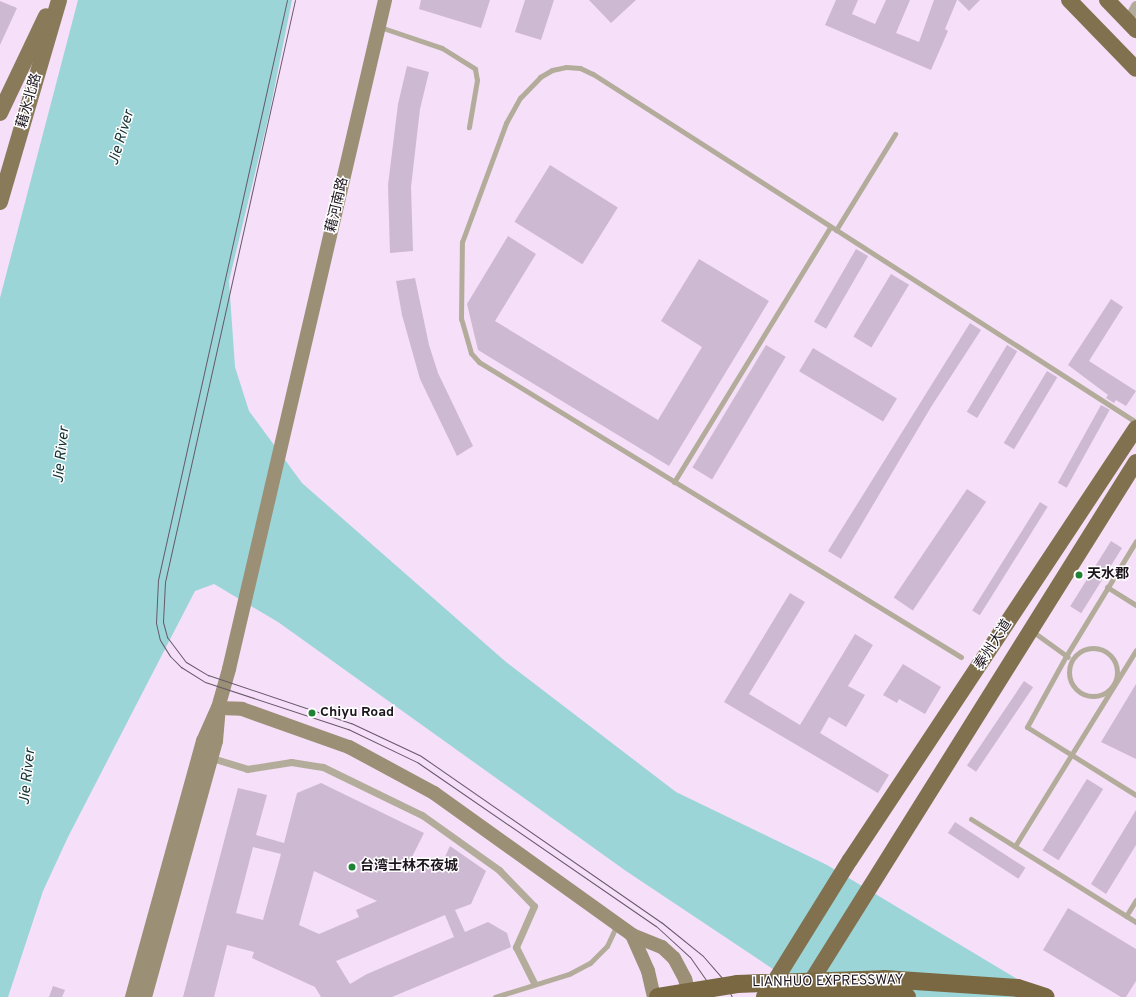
<!DOCTYPE html>
<meta charset="utf-8">
<style>
body{margin:0}
#map{position:relative;width:1136px;height:997px;overflow:hidden;background:#f5dff9;font-family:Overpass,"Noto Sans SC",sans-serif}
div>[style]{position:absolute}
.water>*{inset:0;background:#9cd5d8}
.building>*{inset:0;background:#ceb9d2;transform-origin:0 0}
.service>*{height:5px;margin:-2.5px;padding:0 2.5px;transform-origin:2.5px;border-radius:2.5px;background:#b4ac9b}
.service>.ring{margin:-2.5px;padding:0;box-sizing:content-box;background:none;border:5px solid #b4ac9b;border-radius:50%}
.pedestrian>*{height:7px;margin:-3.5px;padding:0 3.5px;transform-origin:3.5px;border-radius:3.5px;background:#b4ac9b}
.minor>*{height:10px;margin:-5px;padding:0 5px;transform-origin:5px;border-radius:5px;background:#b4ac9b}
.secondary>*{height:14px;margin:-7px;padding:0 7px;transform-origin:7px;border-radius:7px;background:#9b8f75}
.primary>*{height:16px;margin:-8px;padding:0 8px;transform-origin:8px;border-radius:8px;background:#897a5a}
.trunk>*{height:16px;margin:-8px;padding:0 8px;transform-origin:8px;border-radius:8px;background:#81714e}
.tram>*{height:1px;margin:-0.5px;padding:0 0.5px;transform-origin:0.5px;border-radius:0.5px;background:#665968}
.motorway-bridge>*{height:18px;margin:-9px;padding:0 9px;transform-origin:9px;border-radius:9px;background:#796842}
.dots>*{width:11px;height:11px;translate:-50% -50%;box-sizing:border-box;border:2px solid #fff;border-radius:50%}
span{translate:-50% -50%;white-space:nowrap;text-align:center;line-height:1.15;-webkit-text-stroke:3px #fff;paint-order:stroke}
.street-label{font-size:14px;color:#1d151e}
.poi-label{font-size:14px;color:#1d151e;font-weight:700}
.left{translate:0 -50%;text-align:left}
.water-label{font-size:15px;color:#143233;font-style:italic}
</style>
<div id="map">
<div class="water">
<div style="clip-path:polygon(78px 0,292px 0,269px 115px,229px 281px,235px 367px,249px 411px,302px 483px,506px 662px,676px 792px,827px 865px,1047px 997px,815px 997px,626px 871px,278px 622px,214px 584px,195px 591px,68px 837px,43px 891px,8px 997px,0 997px,0 298px)"></div>
</div>
<div class="building">
<div style="clip-path:polygon(421px 0,490px 0,481px 28px,419px 9px)"></div>
<div style="clip-path:polygon(525px 0,554px 0,541px 40px,515px 32px)"></div>
<div style="clip-path:polygon(589px 0,636px 0,611px 23px)"></div>
<div style="clip-path:polygon(836px 0,858px 0,852px 14px,875px 24px,886px 0,910px 0,896px 33px,919px 42px,934px 0,957px 0,945px 29px,948px 31px,931px 70px,825px 25px)"></div>
<div style="clip-path:polygon(958px 0,980px 0,969px 11px)"></div>
<div style="clip-path:polygon(0 1px,17px 8px,0 45px)"></div>
<div style="clip-path:polygon(407px 66px,429px 72px,420px 109px,411px 187px,413px 251px,390px 253px,388px 185px,398px 104px)"></div>
<div style="left:550px;top:165px;width:80px;height:67px;rotate:32deg"></div>
<div style="clip-path:polygon(508px 236px,536px 254px,495px 321px,658px 420px,702px 347px,661px 321px,699px 259px,769px 301px,669px 466px,478px 350px,467px 304px)"></div>
<div style="left:856px;top:249px;width:14px;height:84px;rotate:30deg"></div>
<div style="left:891px;top:274px;width:21px;height:73px;rotate:31deg"></div>
<div style="clip-path:polygon(415px 278px,429px 345px,438px 373px,473px 446px,457px 456px,420px 379px,402px 315px,396px 281px)"></div>
<div style="clip-path:polygon(1111px 299px,1123px 307px,1089px 361px,1136px 391px,1126px 406px,1116px 400px,1114px 403px,1106px 398px,1108px 395px,1068px 365px)"></div>
<div style="clip-path:polygon(970px 323px,981px 330px,931px 407px,841px 559px,828px 551px)"></div>
<div style="left:766px;top:345px;width:23px;height:143px;rotate:31deg"></div>
<div style="left:1007px;top:345px;width:12px;height:78px;rotate:31deg"></div>
<div style="left:813px;top:348px;width:98px;height:27px;rotate:31deg"></div>
<div style="left:1047px;top:371px;width:12px;height:84px;rotate:31deg"></div>
<div style="left:1101px;top:405px;width:10px;height:89px;rotate:29deg"></div>
<div style="left:967px;top:489px;width:23px;height:131px;rotate:34deg"></div>
<div style="left:1040px;top:502px;width:9px;height:128px;rotate:32deg"></div>
<div style="left:1111px;top:541px;width:13px;height:77px;rotate:32deg"></div>
<div style="clip-path:polygon(790px 593px,805px 602px,749px 694px,800px 725px,855px 634px,873px 645px,848px 686px,865px 695px,846px 727px,829px 717px,820px 733px,889px 775px,878px 793px,724px 702px)"></div>
<div style="clip-path:polygon(903px 664px,941px 687px,925px 714px,899px 699px,897px 703px,883px 695px)"></div>
<div style="left:1024px;top:681px;width:11px;height:102px;rotate:34deg"></div>
<div style="clip-path:polygon(1136px 684px,1136px 759px,1101px 742px)"></div>
<div style="left:1087px;top:779px;width:19px;height:84px;rotate:32deg"></div>
<div style="clip-path:polygon(evenodd,321px 783px,424px 833px,411px 859px,438px 872px,450px 846px,486px 871px,471px 904px,455px 910px,465px 932px,488px 922px,507px 933px,511px 947px,392px 997px,321px 997px,315px 987px,252px 958px,254px 952px,227px 945px,214px 997px,183px 997px,238px 788px,267px 795px,256px 835px,284px 843px,297px 793px,321px 783px,253px 847px,281px 854px,263px 920px,236px 913px,253px 847px,321px 783px,314px 871px,377px 901px,356px 910px,359px 917px,319px 934px,299px 925px,314px 871px,321px 783px,445px 915px,454px 937px,367px 974px,350px 984px,336px 961px,445px 915px)"></div>
<div style="clip-path:polygon(1136px 810px,1136px 845px,1106px 894px,1091px 884px)"></div>
<div style="left:955px;top:822px;width:84px;height:13px;rotate:33deg"></div>
<div style="clip-path:polygon(1068px 908px,1136px 949px,1136px 981px,1126px 997px,1121px 997px,1043px 950px)"></div>
<div style="clip-path:polygon(53px 986px,65px 990px,62px 997px,49px 997px)"></div>
</div>
<div class="service">
<div style="left:380px;top:27px;width:65px;rotate:18.7deg"></div>
<div style="left:442px;top:48px;width:39px;rotate:32deg"></div>
<div style="left:475px;top:69px;width:11px;rotate:80deg"></div>
<div style="left:477px;top:80px;width:48px;rotate:99.7deg"></div>
<div style="left:836px;top:230px;width:113px;rotate:-58.4deg"></div>
<div style="left:674px;top:482px;width:299px;rotate:-58.5deg"></div>
<div style="left:1136px;top:541px;width:135px;rotate:121.3deg"></div>
<div style="left:1066px;top:656px;width:81px;rotate:118.8deg"></div>
<div style="left:1027px;top:727px;width:128px;rotate:32deg"></div>
<div style="left:1107px;top:587px;width:34px;rotate:32deg"></div>
<div style="left:1032px;top:631px;width:44px;rotate:35.8deg"></div>
<div class="ring" style="left:1069px;top:648px;width:43px;height:43px"></div>
<div style="left:961px;top:657px;width:565px;rotate:-148.53deg"></div>
<div style="left:479px;top:362px;width:12px;rotate:-132deg"></div>
<div style="left:471px;top:353px;width:35px;rotate:-106deg"></div>
<div style="left:461px;top:319px;width:77px;rotate:-89.3deg"></div>
<div style="left:462px;top:242px;width:127px;rotate:-69.7deg"></div>
<div style="left:506px;top:123px;width:29px;rotate:-61deg"></div>
<div style="left:520px;top:98px;width:29px;rotate:-46deg"></div>
<div style="left:540px;top:77px;width:14px;rotate:-30deg"></div>
<div style="left:552px;top:70px;width:14px;rotate:-12deg"></div>
<div style="left:566px;top:67px;width:14px;rotate:4deg"></div>
<div style="left:580px;top:68px;width:14px;rotate:25deg"></div>
<div style="left:593px;top:74px;width:645px;rotate:32.66deg"></div>
<div style="left:971px;top:819px;width:195px;rotate:32deg"></div>
<div style="left:1015px;top:846px;width:230px;rotate:-58.3deg"></div>
<div style="left:1126px;top:916px;width:19px;rotate:-58deg"></div>
<div style="left:495px;top:997px;width:77px;rotate:-17.3deg"></div>
<div style="left:569px;top:974px;width:24px;rotate:-28deg"></div>
<div style="left:590px;top:963px;width:24px;rotate:-45deg"></div>
<div style="left:607px;top:946px;width:23px;rotate:-65deg"></div>
</div>
<div class="pedestrian">
<div style="left:212px;top:758px;width:37px;rotate:17deg"></div>
<div style="left:247px;top:769px;width:45px;rotate:-9deg"></div>
<div style="left:291px;top:762px;width:32px;rotate:9deg"></div>
<div style="left:323px;top:767px;width:110px;rotate:25.9deg"></div>
<div style="left:422px;top:815px;width:95px;rotate:35.5deg"></div>
<div style="left:499px;top:870px;width:50px;rotate:45.8deg"></div>
<div style="left:534px;top:906px;width:45px;rotate:113.7deg"></div>
<div style="left:516px;top:947px;width:40px;rotate:63.4deg"></div>
</div>
<div class="minor">
<div style="left:1128px;top:21px;width:17px;rotate:-62deg"></div>
</div>
<div class="secondary">
<div style="left:218px;top:708px;width:24px;rotate:2deg"></div>
<div style="left:242px;top:709px;width:114px;rotate:19.6deg"></div>
<div style="left:349px;top:747px;width:97px;rotate:28.4deg"></div>
<div style="left:434px;top:793px;width:244px;rotate:35.6deg"></div>
<div style="left:632px;top:935px;width:32px;rotate:22deg"></div>
<div style="left:662px;top:947px;width:16px;rotate:43deg"></div>
<div style="left:674px;top:958px;width:24px;rotate:62deg"></div>
<div style="left:685px;top:979px;width:19px;rotate:74deg"></div>
<div style="left:632px;top:935px;width:39px;rotate:66deg"></div>
<div style="left:648px;top:971px;width:27px;rotate:77deg"></div>
<div style="left:132px;top:997px;width:266px;rotate:-74.5deg"></div>
<div style="left:203px;top:741px;width:36px;rotate:-66deg"></div>
<div style="left:218px;top:708px;width:41px;rotate:-74.2deg"></div>
<div style="left:229px;top:669px;width:687px;rotate:-76.87deg"></div>
<div style="left:145px;top:997px;width:266px;rotate:-74.5deg"></div>
<div style="left:216px;top:741px;width:25px;rotate:-85deg"></div>
</div>
<div class="primary">
<div style="left:0;top:113px;width:107px;rotate:-64.6deg"></div>
<div style="left:0;top:202px;width:210px;rotate:-73.7deg"></div>
</div>
<div class="trunk">
<div style="left:1069px;top:0;width:96px;rotate:45.8deg"></div>
<div style="left:1107px;top:0;width:42px;rotate:46deg"></div>
<div style="left:805px;top:991px;width:624px;rotate:-57.97deg"></div>
<div style="left:768px;top:992px;width:155px;rotate:-58.2deg"></div>
<div style="left:850px;top:860px;width:518px;rotate:-56.49deg"></div>
</div>
<div class="tram">
<div style="left:287px;top:0;width:594px;rotate:102.54deg"></div>
<div style="left:158px;top:580px;width:43px;rotate:92.7deg"></div>
<div style="left:156px;top:623px;width:17px;rotate:77deg"></div>
<div style="left:160px;top:640px;width:19px;rotate:58deg"></div>
<div style="left:170px;top:656px;width:16px;rotate:45deg"></div>
<div style="left:181px;top:667px;width:28px;rotate:32deg"></div>
<div style="left:205px;top:682px;width:151px;rotate:18.2deg"></div>
<div style="left:348px;top:729px;width:76px;rotate:25.6deg"></div>
<div style="left:417px;top:762px;width:290px;rotate:34.5deg"></div>
<div style="left:656px;top:926px;width:46px;rotate:42.4deg"></div>
<div style="left:690px;top:957px;width:28px;rotate:55deg"></div>
<div style="left:706px;top:980px;width:19px;rotate:65deg"></div>
<div style="left:295px;top:0;width:596px;rotate:102.59deg"></div>
<div style="left:165px;top:582px;width:40px;rotate:92.9deg"></div>
<div style="left:163px;top:622px;width:16px;rotate:75deg"></div>
<div style="left:167px;top:637px;width:31px;rotate:53deg"></div>
<div style="left:186px;top:662px;width:26px;rotate:31deg"></div>
<div style="left:208px;top:675px;width:151px;rotate:18.6deg"></div>
<div style="left:351px;top:723px;width:77px;rotate:25.2deg"></div>
<div style="left:421px;top:756px;width:292px;rotate:34.7deg"></div>
<div style="left:661px;top:922px;width:54px;rotate:39deg"></div>
<div style="left:703px;top:956px;width:32px;rotate:49deg"></div>
<div style="left:724px;top:980px;width:19px;rotate:65deg"></div>
</div>
<div class="motorway-bridge">
<div style="left:658px;top:997px;width:80px;rotate:-9.3deg"></div>
<div style="left:737px;top:984px;width:147px;rotate:-1.9deg"></div>
<div style="left:884px;top:979px;width:134px;rotate:3.8deg"></div>
<div style="left:1018px;top:988px;width:29px;rotate:18deg"></div>
<div style="left:765px;top:997px;width:39px;rotate:-6deg"></div>
<div style="left:804px;top:993px;width:103px;rotate:2.2deg"></div>
</div>
<div class="dots">
<div style="left:1079px;top:575px;background:#1f8235"></div>
<div style="left:312px;top:713px;background:#1f8235"></div>
<div style="left:352px;top:867px;background:#1f8235"></div>
</div>
<div class="street-label">
<span style="left:30px;top:101px;rotate:-74deg">藉水北路</span>
<span style="left:338px;top:205px;rotate:-77deg">藉河南路</span>
<span style="left:994px;top:645px;rotate:-57deg">秦州大道</span>
<span style="left:828px;top:982px;rotate:-1deg">LIANHUO EXPRESSWAY</span>
</div>
<div class="poi-label">
<span class="left" style="left:1087px;top:575px">天水郡</span>
<span class="left" style="left:320px;top:713px">Chiyu Road</span>
<span class="left" style="left:360px;top:867px">台湾士林不夜城</span>
</div>
<div class="water-label">
<span style="left:122px;top:138px;rotate:-73deg">Jie River</span>
<span style="left:62px;top:455px;rotate:-84deg">Jie River</span>
<span style="left:28px;top:777px;rotate:-84deg">Jie River</span>
</div>
</div>
